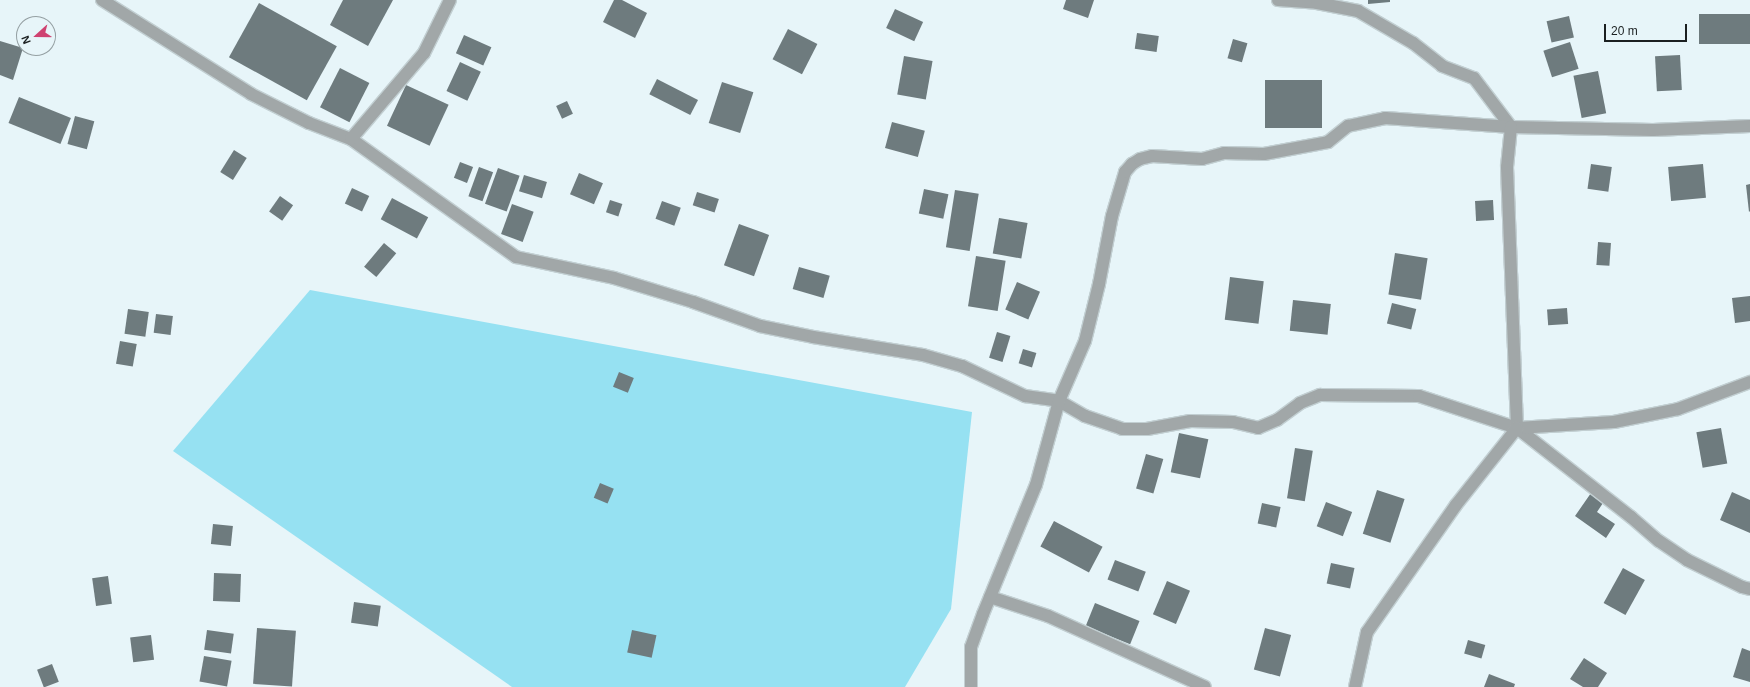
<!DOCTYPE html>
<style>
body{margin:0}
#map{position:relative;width:1750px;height:687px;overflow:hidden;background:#e7f5f9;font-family:Arial,sans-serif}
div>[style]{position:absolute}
.green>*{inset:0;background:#96e1f2}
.building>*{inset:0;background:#6e7b7e;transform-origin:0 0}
.roads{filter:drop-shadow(1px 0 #c2cfd2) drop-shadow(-1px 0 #c2cfd2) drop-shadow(0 1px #c2cfd2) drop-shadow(0 -1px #c2cfd2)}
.minor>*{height:12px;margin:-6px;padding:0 6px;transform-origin:6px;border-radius:6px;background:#a1a7a8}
span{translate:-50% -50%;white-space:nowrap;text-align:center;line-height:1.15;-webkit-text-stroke:3.5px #e7f5f9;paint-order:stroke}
.north{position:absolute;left:16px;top:16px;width:40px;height:40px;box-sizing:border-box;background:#e7f5f9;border:1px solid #95a0a3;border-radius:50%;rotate:249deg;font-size:11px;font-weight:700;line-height:16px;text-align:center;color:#1b2021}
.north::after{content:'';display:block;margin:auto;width:14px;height:18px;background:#cf4271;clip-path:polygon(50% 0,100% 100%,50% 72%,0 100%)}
.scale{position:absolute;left:1604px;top:24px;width:83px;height:18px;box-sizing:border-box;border:2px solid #1b2021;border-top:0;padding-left:5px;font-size:12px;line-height:14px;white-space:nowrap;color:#1b2021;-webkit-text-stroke:3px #e7f5f9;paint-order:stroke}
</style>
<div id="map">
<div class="green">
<div style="clip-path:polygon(310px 290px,972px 412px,951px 609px,905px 687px,512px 687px,173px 451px)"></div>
</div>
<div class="building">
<div style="clip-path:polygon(343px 0,393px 0,368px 46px,330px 25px)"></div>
<div style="clip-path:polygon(614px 0,622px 0,647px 13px,635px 38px,603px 22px)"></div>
<div style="clip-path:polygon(1066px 0,1094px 0,1088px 18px,1063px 9px)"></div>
<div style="clip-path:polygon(1368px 0,1390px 0,1390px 2px,1368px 4px)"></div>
<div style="left:259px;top:3px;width:89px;height:62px;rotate:29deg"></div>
<div style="left:895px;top:9px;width:31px;height:21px;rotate:25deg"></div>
<div style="left:1750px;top:14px;width:30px;height:51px;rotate:90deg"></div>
<div style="left:1569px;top:16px;width:22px;height:23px;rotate:77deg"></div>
<div style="left:788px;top:29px;width:33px;height:34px;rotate:27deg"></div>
<div style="left:1137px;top:33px;width:22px;height:16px;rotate:8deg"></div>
<div style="left:464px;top:35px;width:30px;height:20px;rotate:24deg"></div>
<div style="left:1233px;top:39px;width:15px;height:20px;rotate:16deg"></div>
<div style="clip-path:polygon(0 41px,23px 48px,13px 80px,0 75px)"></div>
<div style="left:1570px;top:42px;width:28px;height:28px;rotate:72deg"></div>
<div style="left:1680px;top:55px;width:35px;height:25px;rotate:87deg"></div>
<div style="left:904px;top:56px;width:29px;height:39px;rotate:10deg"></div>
<div style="left:460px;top:62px;width:23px;height:32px;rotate:25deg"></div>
<div style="left:340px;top:68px;width:33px;height:44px;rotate:27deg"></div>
<div style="left:1598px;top:71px;width:43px;height:25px;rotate:79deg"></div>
<div style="left:657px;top:79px;width:46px;height:17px;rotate:27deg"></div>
<div style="left:1265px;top:80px;width:57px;height:48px"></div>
<div style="left:722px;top:82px;width:33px;height:43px;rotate:18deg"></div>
<div style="left:406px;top:85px;width:47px;height:45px;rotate:25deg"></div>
<div style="left:19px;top:97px;width:56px;height:28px;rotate:22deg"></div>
<div style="left:567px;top:101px;width:14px;height:12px;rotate:65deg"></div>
<div style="left:75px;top:116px;width:20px;height:29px;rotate:15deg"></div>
<div style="left:892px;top:122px;width:34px;height:27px;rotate:15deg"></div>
<div style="left:234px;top:150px;width:15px;height:26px;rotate:32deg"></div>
<div style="left:460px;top:162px;width:14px;height:17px;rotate:21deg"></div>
<div style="left:1591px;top:164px;width:21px;height:25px;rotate:8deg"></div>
<div style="left:1703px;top:164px;width:34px;height:35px;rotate:85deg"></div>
<div style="left:479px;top:167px;width:15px;height:31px;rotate:20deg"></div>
<div style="left:498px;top:168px;width:23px;height:38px;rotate:20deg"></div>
<div style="left:579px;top:173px;width:26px;height:23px;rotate:23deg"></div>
<div style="left:524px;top:175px;width:24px;height:17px;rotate:17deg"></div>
<div style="clip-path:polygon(1750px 184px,1750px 211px,1749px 212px,1746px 185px)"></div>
<div style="left:352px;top:188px;width:19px;height:17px;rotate:25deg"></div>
<div style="left:924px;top:189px;width:25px;height:25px;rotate:12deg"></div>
<div style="left:955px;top:190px;width:24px;height:58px;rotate:9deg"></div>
<div style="left:697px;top:192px;width:23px;height:14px;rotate:18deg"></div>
<div style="left:280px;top:196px;width:16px;height:19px;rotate:35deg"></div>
<div style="left:392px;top:198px;width:41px;height:24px;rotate:28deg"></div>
<div style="left:610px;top:200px;width:13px;height:13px;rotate:18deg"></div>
<div style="left:1493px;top:200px;width:20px;height:18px;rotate:87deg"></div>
<div style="left:662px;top:201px;width:20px;height:19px;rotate:20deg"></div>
<div style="left:512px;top:204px;width:23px;height:32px;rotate:20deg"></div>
<div style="left:999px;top:218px;width:29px;height:36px;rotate:10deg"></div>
<div style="left:739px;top:224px;width:32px;height:44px;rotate:20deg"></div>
<div style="left:1598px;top:242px;width:13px;height:23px;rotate:4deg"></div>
<div style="left:384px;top:243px;width:16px;height:31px;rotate:40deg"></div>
<div style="left:1395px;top:253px;width:33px;height:42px;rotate:9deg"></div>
<div style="left:976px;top:256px;width:30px;height:51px;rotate:9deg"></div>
<div style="left:799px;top:267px;width:32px;height:23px;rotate:16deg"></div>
<div style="left:1230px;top:277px;width:34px;height:43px;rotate:7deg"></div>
<div style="left:1017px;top:282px;width:25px;height:30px;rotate:23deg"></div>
<div style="clip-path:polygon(1750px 296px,1750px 321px,1735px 323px,1732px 298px)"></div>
<div style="left:1293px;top:300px;width:38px;height:31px;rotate:6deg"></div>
<div style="left:1392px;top:303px;width:25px;height:21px;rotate:14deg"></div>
<div style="left:1567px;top:308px;width:16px;height:20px;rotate:86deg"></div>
<div style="left:128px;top:309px;width:21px;height:25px;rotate:8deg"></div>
<div style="left:156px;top:314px;width:17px;height:19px;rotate:7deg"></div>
<div style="left:997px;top:332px;width:14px;height:27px;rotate:17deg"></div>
<div style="left:120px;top:341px;width:17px;height:23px;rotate:10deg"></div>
<div style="left:1023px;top:349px;width:14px;height:15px;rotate:17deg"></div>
<div style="left:619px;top:372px;width:16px;height:16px;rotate:22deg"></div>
<div style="left:1721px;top:428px;width:36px;height:25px;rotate:80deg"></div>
<div style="left:1179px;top:433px;width:30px;height:40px;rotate:12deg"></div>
<div style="left:1295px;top:448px;width:18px;height:51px;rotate:9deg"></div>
<div style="left:1146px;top:454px;width:18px;height:36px;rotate:16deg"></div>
<div style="left:600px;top:483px;width:15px;height:16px;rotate:23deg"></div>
<div style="left:1377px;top:490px;width:29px;height:46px;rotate:18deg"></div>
<div style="clip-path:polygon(1732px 492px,1750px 500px,1750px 533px,1720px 520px)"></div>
<div style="clip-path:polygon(1591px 493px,1603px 503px,1597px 512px,1615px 524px,1606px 538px,1575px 516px)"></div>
<div style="left:1326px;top:502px;width:28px;height:26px;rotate:21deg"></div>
<div style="left:1262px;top:503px;width:19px;height:21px;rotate:12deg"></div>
<div style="left:1054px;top:521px;width:55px;height:29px;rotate:28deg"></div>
<div style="left:213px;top:524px;width:20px;height:20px;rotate:6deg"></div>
<div style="left:1115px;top:560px;width:33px;height:21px;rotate:21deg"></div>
<div style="left:1331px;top:563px;width:24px;height:21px;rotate:12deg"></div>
<div style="left:1623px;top:568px;width:25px;height:40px;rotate:29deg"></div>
<div style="left:214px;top:573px;width:27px;height:28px;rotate:2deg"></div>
<div style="left:108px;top:576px;width:28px;height:16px;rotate:82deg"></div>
<div style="left:1167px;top:581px;width:25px;height:36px;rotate:23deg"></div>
<div style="left:354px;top:602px;width:27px;height:21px;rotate:8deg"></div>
<div style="left:1095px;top:603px;width:48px;height:25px;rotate:22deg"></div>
<div style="left:257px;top:628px;width:39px;height:56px;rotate:4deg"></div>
<div style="left:1265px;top:628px;width:27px;height:43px;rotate:15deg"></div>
<div style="left:207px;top:630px;width:27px;height:20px;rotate:8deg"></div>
<div style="left:632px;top:630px;width:25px;height:23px;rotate:12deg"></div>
<div style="left:151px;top:635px;width:25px;height:21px;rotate:83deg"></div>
<div style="left:1468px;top:640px;width:18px;height:14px;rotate:16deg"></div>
<div style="clip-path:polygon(1742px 648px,1750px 651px,1750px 682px,1733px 677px)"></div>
<div style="left:204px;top:656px;width:28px;height:26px;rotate:10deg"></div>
<div style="clip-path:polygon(1584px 658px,1607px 673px,1598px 687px,1583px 687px,1570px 679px)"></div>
<div style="left:52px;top:664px;width:19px;height:16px;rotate:69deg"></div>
<div style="clip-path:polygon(1489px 674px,1515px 684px,1514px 687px,1484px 687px)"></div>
</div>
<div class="roads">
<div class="minor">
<div style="left:102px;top:0;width:176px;rotate:32.2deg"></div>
<div style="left:251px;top:94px;width:65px;rotate:26.6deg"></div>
<div style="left:309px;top:123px;width:45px;rotate:20.9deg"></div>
<div style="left:351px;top:139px;width:203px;rotate:35.6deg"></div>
<div style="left:516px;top:257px;width:100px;rotate:12.1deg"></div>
<div style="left:614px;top:278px;width:83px;rotate:16.9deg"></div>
<div style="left:693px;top:302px;width:71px;rotate:19.7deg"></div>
<div style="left:760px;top:326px;width:54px;rotate:11.7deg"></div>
<div style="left:813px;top:337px;width:111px;rotate:9.3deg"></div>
<div style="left:923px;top:355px;width:41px;rotate:15.8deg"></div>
<div style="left:962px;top:366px;width:70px;rotate:25.5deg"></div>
<div style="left:1025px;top:396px;width:34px;rotate:8deg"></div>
<div style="left:1059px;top:401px;width:30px;rotate:30deg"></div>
<div style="left:1085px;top:416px;width:39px;rotate:19deg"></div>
<div style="left:1122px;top:429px;width:25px"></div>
<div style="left:1147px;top:429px;width:44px;rotate:-10.5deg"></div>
<div style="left:1190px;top:421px;width:43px;rotate:1.3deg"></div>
<div style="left:1233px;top:422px;width:26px;rotate:13deg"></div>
<div style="left:1258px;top:428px;width:21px;rotate:-23deg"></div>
<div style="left:1277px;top:420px;width:29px;rotate:-36deg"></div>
<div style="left:1300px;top:403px;width:22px;rotate:-22deg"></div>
<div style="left:1320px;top:395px;width:99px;rotate:0.6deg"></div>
<div style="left:1419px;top:396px;width:103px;rotate:18.1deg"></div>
<div style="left:1517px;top:428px;width:145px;rotate:38deg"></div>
<div style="left:1631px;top:517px;width:37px;rotate:41deg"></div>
<div style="left:1659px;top:541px;width:34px;rotate:34deg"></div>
<div style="left:1687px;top:560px;width:61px;rotate:26.1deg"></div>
<div style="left:1742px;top:587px;width:8px;rotate:14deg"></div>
<div style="left:1278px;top:0;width:39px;rotate:4deg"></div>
<div style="left:1317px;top:3px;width:42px;rotate:11deg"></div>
<div style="left:1358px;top:11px;width:64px;rotate:30.2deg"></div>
<div style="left:1413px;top:43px;width:37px;rotate:38deg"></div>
<div style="left:1442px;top:66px;width:34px;rotate:21deg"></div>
<div style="left:1474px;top:78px;width:61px;rotate:52.9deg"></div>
<div style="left:1511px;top:127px;width:142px;rotate:1.2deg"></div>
<div style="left:1653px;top:130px;width:97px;rotate:-2.4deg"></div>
<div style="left:351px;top:139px;width:113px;rotate:-49.7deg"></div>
<div style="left:424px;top:53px;width:59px;rotate:-63.9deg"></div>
<div style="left:1517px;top:428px;width:97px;rotate:-3.5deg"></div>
<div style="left:1614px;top:422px;width:65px;rotate:-11.5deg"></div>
<div style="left:1678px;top:409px;width:77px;rotate:-20.6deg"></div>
<div style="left:990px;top:597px;width:61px;rotate:18.1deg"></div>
<div style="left:1048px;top:616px;width:172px;rotate:24.3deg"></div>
<div style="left:971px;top:687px;width:40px;rotate:-90deg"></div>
<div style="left:971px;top:647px;width:35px;rotate:-70deg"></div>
<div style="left:983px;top:614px;width:139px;rotate:-67.7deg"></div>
<div style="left:1036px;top:485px;width:87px;rotate:-74.7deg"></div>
<div style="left:1059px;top:401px;width:65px;rotate:-66.6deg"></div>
<div style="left:1085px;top:341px;width:59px;rotate:-76.2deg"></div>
<div style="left:1099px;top:284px;width:69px;rotate:-79.2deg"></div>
<div style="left:1112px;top:216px;width:46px;rotate:-73.5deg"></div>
<div style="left:1125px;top:172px;width:11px;rotate:-49deg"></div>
<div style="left:1132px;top:164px;width:9px;rotate:-32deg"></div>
<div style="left:1140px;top:159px;width:12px;rotate:-14deg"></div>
<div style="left:1152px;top:156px;width:50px;rotate:3.4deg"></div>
<div style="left:1202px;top:159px;width:23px;rotate:-15deg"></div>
<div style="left:1224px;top:153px;width:40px;rotate:1.4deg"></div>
<div style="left:1264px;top:154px;width:65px;rotate:-10.6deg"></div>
<div style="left:1328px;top:142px;width:26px;rotate:-39deg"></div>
<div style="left:1348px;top:126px;width:38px;rotate:-12deg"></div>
<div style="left:1385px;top:118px;width:126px;rotate:4.1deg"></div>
<div style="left:1511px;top:127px;width:40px;rotate:95.7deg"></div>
<div style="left:1507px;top:167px;width:261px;rotate:87.8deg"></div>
<div style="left:1517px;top:428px;width:98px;rotate:128.4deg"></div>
<div style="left:1456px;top:505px;width:155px;rotate:125deg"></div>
<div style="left:1367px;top:632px;width:56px;rotate:102.3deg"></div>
</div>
</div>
<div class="north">N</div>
<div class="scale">20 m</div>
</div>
